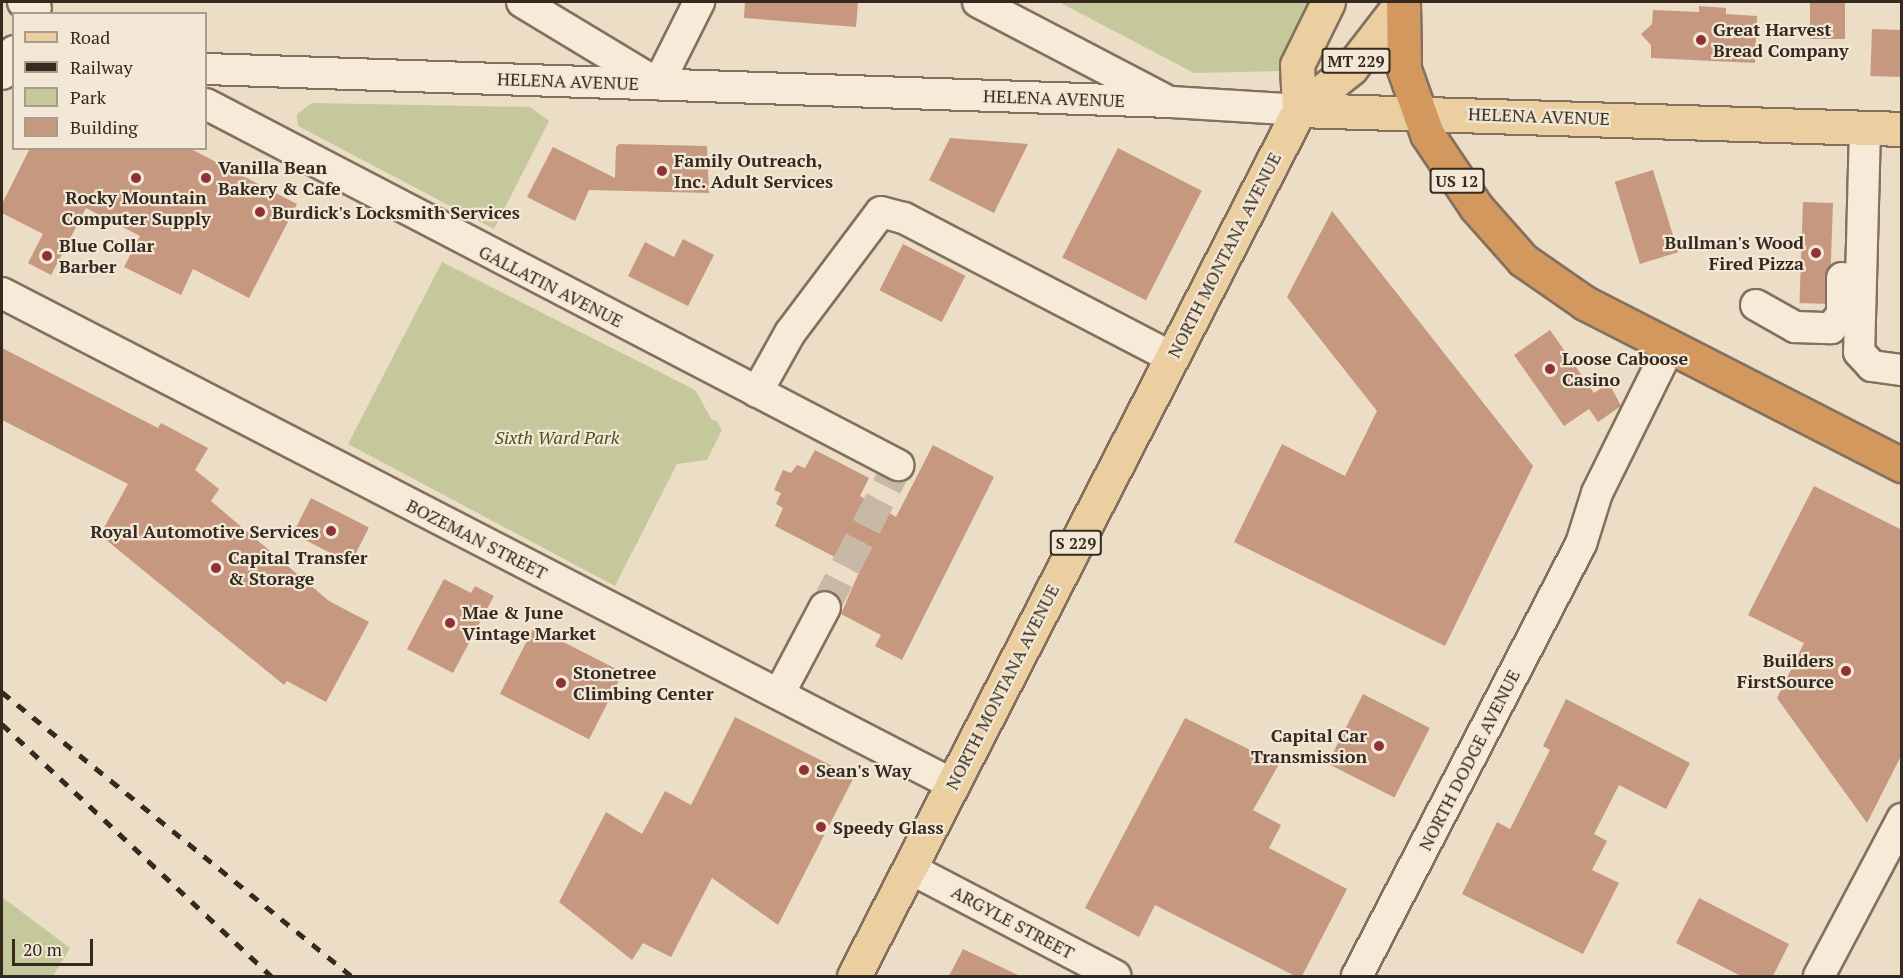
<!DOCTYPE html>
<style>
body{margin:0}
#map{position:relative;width:1903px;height:978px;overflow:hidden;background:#ebddc6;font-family:"PT Serif",serif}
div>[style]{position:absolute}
.green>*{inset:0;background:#c5c89b}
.building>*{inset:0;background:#c6987f;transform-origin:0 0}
.minor-tunnel>*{height:30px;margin-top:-15px;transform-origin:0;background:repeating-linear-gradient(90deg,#c7b9a5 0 30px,transparent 0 45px)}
.roads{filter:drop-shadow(2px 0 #84705d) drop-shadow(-2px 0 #84705d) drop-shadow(0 2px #84705d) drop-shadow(0 -2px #84705d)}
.minor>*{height:30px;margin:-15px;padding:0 15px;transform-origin:15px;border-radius:15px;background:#f6ebd8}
.major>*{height:33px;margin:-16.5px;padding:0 16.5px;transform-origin:16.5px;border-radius:16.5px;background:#ebcfa1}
.highway>*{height:33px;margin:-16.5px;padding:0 16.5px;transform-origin:16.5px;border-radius:16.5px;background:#d3985e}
.rail>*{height:4.5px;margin-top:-2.25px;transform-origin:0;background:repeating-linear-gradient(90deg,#362920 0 10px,transparent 0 20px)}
.dots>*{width:16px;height:16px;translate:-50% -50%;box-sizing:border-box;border:3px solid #f3e8d5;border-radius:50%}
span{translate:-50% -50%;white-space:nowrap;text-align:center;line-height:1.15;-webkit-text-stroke:4.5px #f3e8d5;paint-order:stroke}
.shield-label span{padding:2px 4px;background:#f3e8d5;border:2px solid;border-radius:4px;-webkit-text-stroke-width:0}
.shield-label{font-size:16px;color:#362920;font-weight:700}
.poi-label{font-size:18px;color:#362920;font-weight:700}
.left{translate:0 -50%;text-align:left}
.right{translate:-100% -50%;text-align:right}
.street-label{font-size:18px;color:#362920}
.park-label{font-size:18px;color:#495028;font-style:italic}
.frame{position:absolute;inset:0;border:3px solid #362920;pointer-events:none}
.legend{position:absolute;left:12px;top:12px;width:195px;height:138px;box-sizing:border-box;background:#f3e8d5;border:2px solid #a79c8d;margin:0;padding:8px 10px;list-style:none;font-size:18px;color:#362920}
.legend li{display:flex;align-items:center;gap:12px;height:30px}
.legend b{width:30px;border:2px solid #a79c8d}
.scale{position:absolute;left:12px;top:939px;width:81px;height:27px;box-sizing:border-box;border:3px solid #362920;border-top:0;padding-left:8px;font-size:18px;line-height:21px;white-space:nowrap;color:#362920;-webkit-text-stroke:4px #f3e8d5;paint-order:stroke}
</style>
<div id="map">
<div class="green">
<div style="clip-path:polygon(1059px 2px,1315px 2px,1279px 71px,1194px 73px)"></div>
<div style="clip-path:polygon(312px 103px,530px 107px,549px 121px,494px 229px,298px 126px,297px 114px)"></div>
<div style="clip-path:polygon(442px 262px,695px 390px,712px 420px,717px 421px,722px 430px,707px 460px,677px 464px,615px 586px,348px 444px)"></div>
<div style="clip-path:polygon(2px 897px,70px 948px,53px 976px,2px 976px)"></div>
</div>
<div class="building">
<div style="clip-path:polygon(745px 2px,858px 2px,856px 27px,744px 18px)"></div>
<div style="left:1810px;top:2px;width:35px;height:37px"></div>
<div style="clip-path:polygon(1699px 6px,1726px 8px,1726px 14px,1757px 16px,1755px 63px,1651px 58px,1651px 45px,1641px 34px,1652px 24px,1653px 10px,1699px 12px)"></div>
<div style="left:1872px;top:29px;width:30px;height:47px;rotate:2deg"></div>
<div style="clip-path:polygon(950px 138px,1028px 144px,994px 213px,929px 180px)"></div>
<div style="clip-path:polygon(619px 144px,707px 146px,709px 193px,589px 190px,575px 221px,527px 197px,553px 147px,615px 178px,616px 147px)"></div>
<div style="clip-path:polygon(30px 148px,189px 148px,297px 204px,249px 298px,193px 269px,181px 295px,124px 267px,140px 236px,86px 208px,51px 275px,28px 263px,43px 234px,2px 213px,2px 204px)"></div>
<div style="left:1118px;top:148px;width:94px;height:123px;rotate:27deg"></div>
<div style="left:1653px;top:170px;width:86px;height:40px;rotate:73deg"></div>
<div style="left:1803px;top:202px;width:30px;height:101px;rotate:2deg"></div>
<div style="clip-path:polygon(1332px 211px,1533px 466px,1445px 646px,1234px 542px,1282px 444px,1345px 476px,1377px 411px,1287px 297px)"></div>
<div style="clip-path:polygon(683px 239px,714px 255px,688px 306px,628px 276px,645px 242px,674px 257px)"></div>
<div style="left:903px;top:244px;width:70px;height:52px;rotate:27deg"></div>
<div style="clip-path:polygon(1550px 330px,1594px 393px,1609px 383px,1621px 406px,1598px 422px,1589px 409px,1564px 426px,1514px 355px)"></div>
<div style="clip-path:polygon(2px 348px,158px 428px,161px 423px,208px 448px,195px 470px,219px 489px,211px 501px,329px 601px,369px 622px,326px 702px,287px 681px,284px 685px,100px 535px,128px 484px,2px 420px)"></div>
<div style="clip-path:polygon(933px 445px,994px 477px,902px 660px,875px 646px,881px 635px,841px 614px,860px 570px,775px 526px,783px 508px,776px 504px,781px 493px,774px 490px,783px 470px,791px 473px,797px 465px,805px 468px,815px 450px,869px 478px,860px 496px,896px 517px)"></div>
<div style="clip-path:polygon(1814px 486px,1902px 530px,1902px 754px,1867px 823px,1777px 698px,1804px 643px,1748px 615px)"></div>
<div style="left:311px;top:498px;width:65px;height:40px;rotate:27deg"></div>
<div style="clip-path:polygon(444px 579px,471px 593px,475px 586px,494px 596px,453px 673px,407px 649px)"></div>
<div style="left:534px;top:627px;width:100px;height:75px;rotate:27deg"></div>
<div style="left:1363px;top:694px;width:75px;height:78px;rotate:27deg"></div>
<div style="clip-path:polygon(1566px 699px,1690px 763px,1666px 809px,1619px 785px,1594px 834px,1607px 841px,1592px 870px,1619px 883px,1583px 954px,1462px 894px,1497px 822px,1510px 829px,1550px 750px,1543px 746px)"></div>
<div style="clip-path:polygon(735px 717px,854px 777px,778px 925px,712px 878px,671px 957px,643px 943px,632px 960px,559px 902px,606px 812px,642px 834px,665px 791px,691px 805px)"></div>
<div style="clip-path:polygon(1185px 718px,1279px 764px,1253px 810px,1281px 825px,1269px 848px,1347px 889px,1302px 976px,1295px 976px,1155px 905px,1139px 937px,1085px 908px)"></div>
<div style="clip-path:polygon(1699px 898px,1789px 944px,1773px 976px,1741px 976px,1676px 943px)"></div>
<div style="clip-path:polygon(963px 949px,1020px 976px,949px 976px)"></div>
</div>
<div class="minor-tunnel">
<div style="left:825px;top:607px;width:160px;rotate:-62.8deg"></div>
</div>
<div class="roads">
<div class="minor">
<div style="left:23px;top:2px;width:14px;rotate:25deg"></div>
<div style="left:522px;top:2px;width:159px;rotate:31.1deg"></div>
<div style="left:658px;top:84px;width:92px;rotate:-63.4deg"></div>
<div style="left:978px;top:2px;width:208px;rotate:27.6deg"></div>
<div style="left:206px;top:69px;width:965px;rotate:1.96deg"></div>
<div style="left:1170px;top:102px;width:129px;rotate:3.5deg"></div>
<div style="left:2px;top:74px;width:26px;rotate:-62deg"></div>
<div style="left:206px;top:104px;width:781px;rotate:27.55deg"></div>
<div style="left:1865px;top:128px;width:224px;rotate:91.5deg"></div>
<div style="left:1859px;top:352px;width:19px;rotate:47deg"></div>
<div style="left:1872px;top:366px;width:30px;rotate:8deg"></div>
<div style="left:2px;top:293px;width:1069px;rotate:27.33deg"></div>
<div style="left:1756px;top:305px;width:45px;rotate:29.4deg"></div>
<div style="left:1795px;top:327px;width:36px;rotate:2deg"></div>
<div style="left:1831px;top:328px;width:17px;rotate:-50deg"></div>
<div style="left:1842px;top:315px;width:37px;rotate:-90deg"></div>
<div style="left:757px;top:392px;width:68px;rotate:-60.8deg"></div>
<div style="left:790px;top:333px;width:151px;rotate:-53.1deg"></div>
<div style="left:881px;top:212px;width:24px;rotate:15deg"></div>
<div style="left:904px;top:218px;width:301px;rotate:27.5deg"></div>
<div style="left:779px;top:694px;width:98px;rotate:-62.1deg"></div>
<div style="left:909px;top:868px;width:233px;rotate:27.6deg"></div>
<div style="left:1357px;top:976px;width:487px;rotate:-62.6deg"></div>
<div style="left:1581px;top:544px;width:53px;rotate:-72.6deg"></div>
<div style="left:1597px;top:493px;width:163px;rotate:-63.7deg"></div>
<div style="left:1819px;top:976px;width:178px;rotate:-62.1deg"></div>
</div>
<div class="major">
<div style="left:1299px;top:110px;width:603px;rotate:1.8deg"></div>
<div style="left:1299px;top:110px;width:45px;rotate:-92.5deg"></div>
<div style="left:1297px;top:65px;width:70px;rotate:-63.8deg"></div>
<div style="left:854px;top:976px;width:974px;rotate:-62.8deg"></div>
<div style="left:1299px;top:110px;width:67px;rotate:-38.9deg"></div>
<div style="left:1351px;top:68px;width:83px;rotate:-52.3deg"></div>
</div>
<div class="highway">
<div style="left:1403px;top:2px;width:67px;rotate:89.1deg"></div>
<div style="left:1404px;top:69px;width:69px;rotate:70.5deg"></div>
<div style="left:1427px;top:134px;width:88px;rotate:56.1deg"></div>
<div style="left:1476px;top:207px;width:71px;rotate:48.4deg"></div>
<div style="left:1523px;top:260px;width:75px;rotate:34.7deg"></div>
<div style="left:1585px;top:303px;width:356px;rotate:27.1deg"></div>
</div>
</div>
<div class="rail">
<div style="left:2px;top:692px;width:451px;rotate:39.1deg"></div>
<div style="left:2px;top:724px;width:369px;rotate:43.1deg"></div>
</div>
<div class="dots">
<div style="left:1701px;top:40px;background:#8e3238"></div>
<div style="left:662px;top:171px;background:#8e3238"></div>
<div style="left:136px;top:178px;background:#8e3238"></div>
<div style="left:206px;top:178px;background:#8e3238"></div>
<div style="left:260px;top:212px;background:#8e3238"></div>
<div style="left:1816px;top:253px;background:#8e3238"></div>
<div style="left:47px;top:256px;background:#8e3238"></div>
<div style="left:1550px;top:369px;background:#8e3238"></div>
<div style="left:331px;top:531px;background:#8e3238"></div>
<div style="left:216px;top:568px;background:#8e3238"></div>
<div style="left:450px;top:623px;background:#8e3238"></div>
<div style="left:1846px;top:671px;background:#8e3238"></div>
<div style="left:561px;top:683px;background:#8e3238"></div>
<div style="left:1379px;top:746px;background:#8e3238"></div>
<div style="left:804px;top:770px;background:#8e3238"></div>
<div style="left:821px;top:827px;background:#8e3238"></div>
</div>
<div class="shield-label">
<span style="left:1356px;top:61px">MT 229</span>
<span style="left:1457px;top:181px">US 12</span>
<span style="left:1076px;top:543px">S 229</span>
</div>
<div class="poi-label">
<span class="left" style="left:1713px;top:40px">Great Harvest<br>Bread Company</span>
<span class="left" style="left:674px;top:171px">Family Outreach,<br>Inc. Adult Services</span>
<span class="left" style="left:218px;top:178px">Vanilla Bean<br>Bakery &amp; Cafe</span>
<span style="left:136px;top:208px">Rocky Mountain<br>Computer Supply</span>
<span class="left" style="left:272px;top:212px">Burdick's Locksmith Services</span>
<span class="right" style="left:1804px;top:253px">Bullman's Wood<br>Fired Pizza</span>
<span class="left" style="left:59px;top:256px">Blue Collar<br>Barber</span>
<span class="left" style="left:1562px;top:369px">Loose Caboose<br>Casino</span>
<span class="right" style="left:319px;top:531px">Royal Automotive Services</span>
<span class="left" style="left:228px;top:568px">Capital Transfer<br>&amp; Storage</span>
<span class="left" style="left:462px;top:623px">Mae &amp; June<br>Vintage Market</span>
<span class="right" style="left:1834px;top:671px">Builders<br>FirstSource</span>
<span class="left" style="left:573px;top:683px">Stonetree<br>Climbing Center</span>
<span class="right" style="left:1367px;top:746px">Capital Car<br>Transmission</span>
<span class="left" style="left:816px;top:770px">Sean's Way</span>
<span class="left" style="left:833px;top:827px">Speedy Glass</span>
</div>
<div class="street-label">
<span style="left:568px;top:81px;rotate:2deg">HELENA AVENUE</span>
<span style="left:1054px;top:98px;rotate:2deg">HELENA AVENUE</span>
<span style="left:1539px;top:116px;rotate:2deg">HELENA AVENUE</span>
<span style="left:1224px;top:255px;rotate:-63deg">NORTH MONTANA AVENUE</span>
<span style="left:551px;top:286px;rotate:27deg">GALLATIN AVENUE</span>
<span style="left:477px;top:539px;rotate:27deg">BOZEMAN STREET</span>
<span style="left:1002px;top:687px;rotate:-63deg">NORTH MONTANA AVENUE</span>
<span style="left:1469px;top:760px;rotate:-63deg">NORTH DODGE AVENUE</span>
<span style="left:1013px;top:922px;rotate:28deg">ARGYLE STREET</span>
</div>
<div class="park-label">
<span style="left:557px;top:437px">Sixth Ward Park</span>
</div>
<div class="frame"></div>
<ul class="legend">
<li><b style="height:8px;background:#ebcfa1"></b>Road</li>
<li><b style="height:8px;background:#362920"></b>Railway</li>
<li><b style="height:16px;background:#c5c89b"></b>Park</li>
<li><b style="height:16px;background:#c6987f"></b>Building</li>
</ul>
<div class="scale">20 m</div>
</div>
